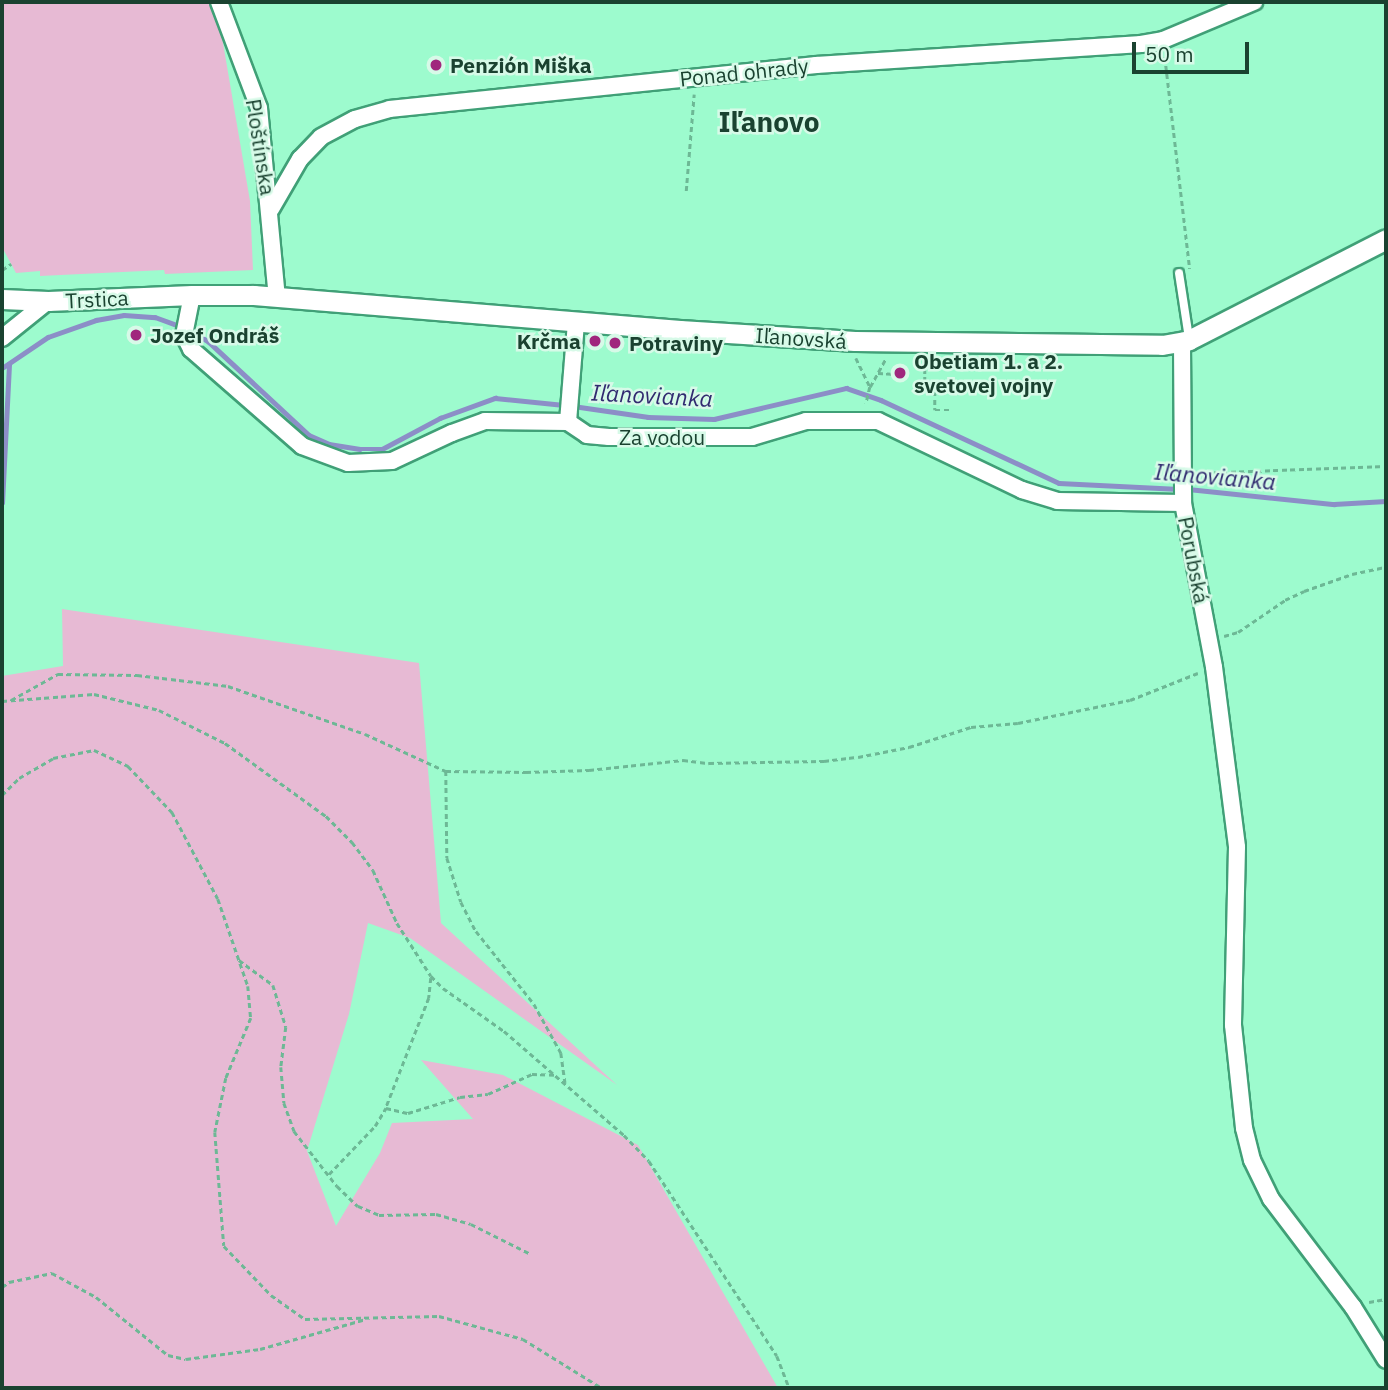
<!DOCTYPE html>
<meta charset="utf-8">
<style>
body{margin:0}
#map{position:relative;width:1388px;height:1390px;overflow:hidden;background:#9dfbce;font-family:"IBM Plex Sans",sans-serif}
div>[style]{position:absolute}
.green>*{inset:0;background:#e7bad4}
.stream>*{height:4.5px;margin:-2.25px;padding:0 2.25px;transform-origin:2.25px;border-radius:2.25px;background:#8c8ec7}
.path>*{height:2.5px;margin-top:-1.25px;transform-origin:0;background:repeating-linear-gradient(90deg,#6db895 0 5px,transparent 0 8.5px)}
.roads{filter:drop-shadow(2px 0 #40a077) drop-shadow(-2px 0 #40a077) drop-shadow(0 2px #40a077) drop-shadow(0 -2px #40a077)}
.service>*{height:8px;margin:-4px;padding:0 4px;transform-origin:4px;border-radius:4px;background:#fff}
.minor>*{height:16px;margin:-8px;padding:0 8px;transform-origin:8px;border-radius:8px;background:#fff}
.tertiary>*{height:19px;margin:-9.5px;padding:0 9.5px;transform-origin:9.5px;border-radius:9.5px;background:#fff}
.dots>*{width:19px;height:19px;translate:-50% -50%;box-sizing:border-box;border:4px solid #d7fae8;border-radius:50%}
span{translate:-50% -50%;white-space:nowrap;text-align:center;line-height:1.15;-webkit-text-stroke:5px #d7fae8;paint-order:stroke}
.poi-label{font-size:21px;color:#1a4230;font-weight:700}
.left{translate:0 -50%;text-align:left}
.right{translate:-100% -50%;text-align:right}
.street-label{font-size:21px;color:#1a4230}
.water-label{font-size:23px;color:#312b70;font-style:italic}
.district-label{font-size:28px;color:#1a4230;font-weight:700}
.frame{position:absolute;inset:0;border:4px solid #1a4230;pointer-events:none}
.scale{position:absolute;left:1132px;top:42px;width:117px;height:32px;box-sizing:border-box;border:4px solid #1a4230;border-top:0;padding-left:9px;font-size:21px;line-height:24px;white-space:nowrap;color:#1a4230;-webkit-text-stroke:5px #d7fae8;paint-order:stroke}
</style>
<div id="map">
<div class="green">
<div style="clip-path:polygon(2px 2px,216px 2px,250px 201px,253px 270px,165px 274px,164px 270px,40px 276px,40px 271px,16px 273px,2px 247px)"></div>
<div style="clip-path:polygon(62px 609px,419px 663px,441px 923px,617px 1085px,410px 938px,368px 923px,349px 1014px,307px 1151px,336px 1226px,380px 1153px,392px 1123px,473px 1119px,421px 1060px,503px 1075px,638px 1145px,778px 1388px,2px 1388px,2px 676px,63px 666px)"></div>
</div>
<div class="stream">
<div style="left:190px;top:330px;width:22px;rotate:32deg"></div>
<div style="left:209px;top:342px;width:137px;rotate:42.9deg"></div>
<div style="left:309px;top:435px;width:22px;rotate:24deg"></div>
<div style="left:329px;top:444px;width:31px;rotate:9deg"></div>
<div style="left:360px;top:449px;width:22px"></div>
<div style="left:382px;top:449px;width:66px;rotate:-28.1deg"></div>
<div style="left:440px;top:418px;width:59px;rotate:-20deg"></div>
<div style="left:495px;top:398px;width:69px;rotate:5.8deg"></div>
<div style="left:2px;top:368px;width:55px;rotate:-34deg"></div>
<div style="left:48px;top:337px;width:51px;rotate:-19.5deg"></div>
<div style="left:96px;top:320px;width:28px;rotate:-10deg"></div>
<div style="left:124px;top:315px;width:31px;rotate:4deg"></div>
<div style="left:155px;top:317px;width:29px;rotate:20deg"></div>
<div style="left:573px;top:406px;width:76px;rotate:8.3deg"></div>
<div style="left:648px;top:417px;width:66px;rotate:1.7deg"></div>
<div style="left:714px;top:419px;width:136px;rotate:-13.2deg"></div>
<div style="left:846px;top:388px;width:37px;rotate:19deg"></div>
<div style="left:881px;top:400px;width:196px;rotate:25deg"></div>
<div style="left:1059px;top:483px;width:120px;rotate:2.9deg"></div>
<div style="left:1188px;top:489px;width:147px;rotate:5.9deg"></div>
<div style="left:1334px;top:504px;width:52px;rotate:-3.3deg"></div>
<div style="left:2px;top:503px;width:139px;rotate:-87.1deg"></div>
</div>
<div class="path">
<div style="left:1165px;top:57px;width:213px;rotate:83.3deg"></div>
<div style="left:686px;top:191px;width:97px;rotate:-85.3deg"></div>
<div style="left:2px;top:270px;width:11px;rotate:-34deg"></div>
<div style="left:856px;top:358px;width:32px;rotate:64deg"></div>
<div style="left:870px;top:387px;width:17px;rotate:103deg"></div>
<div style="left:925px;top:360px;width:31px;rotate:90deg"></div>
<div style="left:925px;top:391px;width:10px"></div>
<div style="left:935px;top:391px;width:19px;rotate:90deg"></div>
<div style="left:935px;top:410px;width:14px"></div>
<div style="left:878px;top:373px;width:18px;rotate:3deg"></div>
<div style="left:870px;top:387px;width:31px;rotate:-61deg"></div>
<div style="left:1197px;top:473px;width:189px;rotate:-2.1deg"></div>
<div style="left:1224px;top:636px;width:15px;rotate:-16deg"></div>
<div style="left:1238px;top:632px;width:57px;rotate:-34.2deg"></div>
<div style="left:1285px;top:600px;width:21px;rotate:-25deg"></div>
<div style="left:1304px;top:591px;width:51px;rotate:-19.5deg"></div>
<div style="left:1352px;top:574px;width:35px;rotate:-12deg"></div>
<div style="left:11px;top:700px;width:54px;rotate:-29deg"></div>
<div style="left:58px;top:674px;width:79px;rotate:0.7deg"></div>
<div style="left:137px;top:675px;width:92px;rotate:6.9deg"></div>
<div style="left:228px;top:686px;width:145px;rotate:19.3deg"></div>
<div style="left:365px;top:734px;width:89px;rotate:24.6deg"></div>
<div style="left:446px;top:771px;width:80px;rotate:0.7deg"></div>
<div style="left:526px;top:772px;width:63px;rotate:-1.8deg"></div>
<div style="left:589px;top:770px;width:95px;rotate:-6.1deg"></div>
<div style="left:683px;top:760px;width:26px;rotate:7deg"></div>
<div style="left:709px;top:763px;width:115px;rotate:-1deg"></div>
<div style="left:824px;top:761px;width:34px;rotate:-7deg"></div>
<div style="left:858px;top:757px;width:52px;rotate:-11.1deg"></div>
<div style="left:909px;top:747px;width:65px;rotate:-17.9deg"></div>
<div style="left:971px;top:727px;width:47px;rotate:-4.9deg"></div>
<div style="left:1018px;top:723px;width:114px;rotate:-11.6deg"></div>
<div style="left:1130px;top:700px;width:73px;rotate:-21.7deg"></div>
<div style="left:2px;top:701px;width:92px;rotate:-4.4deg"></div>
<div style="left:94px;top:694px;width:67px;rotate:13.8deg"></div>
<div style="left:159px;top:710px;width:74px;rotate:26.6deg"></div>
<div style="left:225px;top:743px;width:125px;rotate:35.9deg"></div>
<div style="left:326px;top:816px;width:37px;rotate:45deg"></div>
<div style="left:352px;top:842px;width:35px;rotate:53deg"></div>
<div style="left:373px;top:870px;width:58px;rotate:65.6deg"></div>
<div style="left:397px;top:923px;width:63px;rotate:57.3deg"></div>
<div style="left:431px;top:976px;width:17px;rotate:45deg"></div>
<div style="left:443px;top:988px;width:75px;rotate:35.2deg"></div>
<div style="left:504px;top:1031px;width:159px;rotate:40.9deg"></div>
<div style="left:624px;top:1135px;width:36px;rotate:46deg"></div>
<div style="left:649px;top:1161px;width:233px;rotate:56.7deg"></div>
<div style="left:777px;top:1356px;width:34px;rotate:69deg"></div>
<div style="left:446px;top:771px;width:87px;rotate:89.3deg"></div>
<div style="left:447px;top:858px;width:46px;rotate:72.3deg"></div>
<div style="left:461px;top:902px;width:33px;rotate:63deg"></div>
<div style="left:476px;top:931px;width:93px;rotate:51.5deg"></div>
<div style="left:534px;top:1004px;width:56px;rotate:61.1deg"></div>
<div style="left:561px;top:1053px;width:30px;rotate:82deg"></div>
<div style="left:2px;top:795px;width:24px;rotate:-45deg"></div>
<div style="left:19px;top:778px;width:39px;rotate:-30deg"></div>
<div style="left:53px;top:758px;width:42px;rotate:-11deg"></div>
<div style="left:94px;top:750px;width:38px;rotate:25deg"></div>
<div style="left:128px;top:766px;width:64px;rotate:46.3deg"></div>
<div style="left:172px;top:812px;width:98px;rotate:62.1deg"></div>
<div style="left:218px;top:899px;width:92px;rotate:71deg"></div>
<div style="left:248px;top:986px;width:32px;rotate:85deg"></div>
<div style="left:251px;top:1018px;width:65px;rotate:112.6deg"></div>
<div style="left:226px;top:1078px;width:55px;rotate:101.5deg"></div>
<div style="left:215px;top:1132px;width:114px;rotate:85.5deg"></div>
<div style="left:224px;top:1246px;width:68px;rotate:46.2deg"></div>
<div style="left:271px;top:1295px;width:42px;rotate:35.2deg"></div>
<div style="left:305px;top:1319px;width:134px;rotate:-1.3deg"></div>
<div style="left:439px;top:1316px;width:87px;rotate:15.3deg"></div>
<div style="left:523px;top:1339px;width:93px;rotate:31.8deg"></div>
<div style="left:239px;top:960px;width:42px;rotate:36.3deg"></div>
<div style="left:273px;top:985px;width:44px;rotate:72.8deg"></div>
<div style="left:286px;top:1027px;width:40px;rotate:97.1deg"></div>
<div style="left:281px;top:1067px;width:36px;rotate:85deg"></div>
<div style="left:284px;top:1103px;width:30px;rotate:70deg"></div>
<div style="left:294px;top:1131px;width:70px;rotate:52deg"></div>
<div style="left:337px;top:1186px;width:29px;rotate:44deg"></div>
<div style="left:358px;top:1206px;width:23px;rotate:23deg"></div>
<div style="left:379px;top:1215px;width:57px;rotate:-1deg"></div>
<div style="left:436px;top:1214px;width:36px;rotate:16deg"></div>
<div style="left:471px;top:1224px;width:65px;rotate:26.6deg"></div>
<div style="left:431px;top:978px;width:20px;rotate:96deg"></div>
<div style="left:429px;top:998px;width:118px;rotate:111.4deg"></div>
<div style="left:386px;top:1108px;width:23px;rotate:13deg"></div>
<div style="left:408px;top:1113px;width:54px;rotate:-17.1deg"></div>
<div style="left:460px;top:1097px;width:28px;rotate:-6deg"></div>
<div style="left:488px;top:1094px;width:48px;rotate:-24.4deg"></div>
<div style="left:532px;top:1074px;width:23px;rotate:2deg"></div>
<div style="left:329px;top:1174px;width:66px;rotate:-46.2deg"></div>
<div style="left:375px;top:1126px;width:21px;rotate:-59deg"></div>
<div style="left:2px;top:1287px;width:9px;rotate:-36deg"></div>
<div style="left:9px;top:1282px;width:44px;rotate:-11.8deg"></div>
<div style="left:52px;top:1273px;width:50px;rotate:28.6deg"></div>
<div style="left:96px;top:1297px;width:92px;rotate:38.9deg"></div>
<div style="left:168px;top:1355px;width:18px;rotate:13deg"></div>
<div style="left:186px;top:1359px;width:75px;rotate:-7.7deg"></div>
<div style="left:260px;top:1349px;width:110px;rotate:-15.8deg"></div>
<div style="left:1369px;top:1302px;width:17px;rotate:-10deg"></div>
</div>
<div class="roads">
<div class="service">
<div style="left:1179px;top:273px;width:66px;rotate:81.3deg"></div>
</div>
<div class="minor">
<div style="left:219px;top:2px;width:113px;rotate:69.3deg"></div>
<div style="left:259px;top:108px;width:190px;rotate:84.6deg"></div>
<div style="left:271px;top:209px;width:58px;rotate:-59.9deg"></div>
<div style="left:300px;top:159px;width:30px;rotate:-46deg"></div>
<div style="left:321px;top:137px;width:38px;rotate:-28deg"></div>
<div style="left:355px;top:119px;width:36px;rotate:-16deg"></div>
<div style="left:390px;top:109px;width:428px;rotate:-5.9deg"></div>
<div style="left:816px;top:65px;width:326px;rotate:-3.7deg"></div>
<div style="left:1141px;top:44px;width:22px;rotate:-10deg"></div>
<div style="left:1163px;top:40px;width:99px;rotate:-22.7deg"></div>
<div style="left:192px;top:295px;width:41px;rotate:101.3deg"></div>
<div style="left:184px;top:335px;width:16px;rotate:63deg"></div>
<div style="left:191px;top:349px;width:147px;rotate:41.1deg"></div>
<div style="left:302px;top:446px;width:49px;rotate:20.3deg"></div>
<div style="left:348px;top:463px;width:44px;rotate:-2.6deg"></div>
<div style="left:392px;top:461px;width:66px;rotate:-25deg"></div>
<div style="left:452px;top:433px;width:35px;rotate:-20deg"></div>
<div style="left:485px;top:421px;width:83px;rotate:0.7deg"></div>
<div style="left:568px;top:422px;width:23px;rotate:34deg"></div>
<div style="left:587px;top:435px;width:22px;rotate:5deg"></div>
<div style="left:609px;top:437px;width:143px"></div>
<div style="left:752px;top:437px;width:56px;rotate:-16.5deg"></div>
<div style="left:806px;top:421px;width:72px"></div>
<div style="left:878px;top:421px;width:160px;rotate:25.6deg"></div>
<div style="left:1022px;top:490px;width:37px;rotate:17deg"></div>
<div style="left:1057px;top:501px;width:126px;rotate:0.9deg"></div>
<div style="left:2px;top:338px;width:59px;rotate:-38.8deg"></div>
<div style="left:1182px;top:344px;width:159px;rotate:89.6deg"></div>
<div style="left:1183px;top:503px;width:167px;rotate:79.3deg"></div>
<div style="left:1214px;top:667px;width:181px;rotate:82.7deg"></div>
<div style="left:1237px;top:847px;width:178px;rotate:91.3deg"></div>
<div style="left:1233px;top:1025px;width:104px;rotate:83.9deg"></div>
<div style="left:1244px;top:1128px;width:33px;rotate:76deg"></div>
<div style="left:1252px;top:1160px;width:43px;rotate:64deg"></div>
<div style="left:1271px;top:1199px;width:136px;rotate:52.8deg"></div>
<div style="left:1353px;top:1307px;width:62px;rotate:58.1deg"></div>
<div style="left:568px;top:422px;width:100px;rotate:-85.4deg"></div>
</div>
<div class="tertiary">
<div style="left:2px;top:299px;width:46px;rotate:2.5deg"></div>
<div style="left:48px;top:301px;width:144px;rotate:-2.4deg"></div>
<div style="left:192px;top:295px;width:62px"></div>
<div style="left:254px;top:295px;width:427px;rotate:4.7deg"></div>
<div style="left:680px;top:330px;width:175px;rotate:3.6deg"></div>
<div style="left:855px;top:341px;width:307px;rotate:0.7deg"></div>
<div style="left:1162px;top:345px;width:27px;rotate:-10deg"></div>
<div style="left:1189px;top:340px;width:221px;rotate:-27.1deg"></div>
</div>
</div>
<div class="dots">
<div style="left:436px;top:65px;background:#a0267d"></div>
<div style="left:136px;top:335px;background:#a0267d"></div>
<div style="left:595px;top:341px;background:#a0267d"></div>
<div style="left:615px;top:343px;background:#a0267d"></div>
<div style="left:900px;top:373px;background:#a0267d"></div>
</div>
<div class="poi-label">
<span class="left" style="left:450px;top:65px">Penzión Miška</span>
<span class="left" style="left:150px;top:335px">Jozef Ondráš</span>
<span class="right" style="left:581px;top:341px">Krčma</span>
<span class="left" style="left:629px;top:343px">Potraviny</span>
<span class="left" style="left:914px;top:373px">Obetiam 1. a 2.<br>svetovej vojny</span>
</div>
<div class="street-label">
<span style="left:744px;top:72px;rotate:-6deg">Ponad ohrady</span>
<span style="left:261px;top:147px;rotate:81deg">Ploštínska</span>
<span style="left:97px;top:299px;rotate:-3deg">Trstica</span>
<span style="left:801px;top:338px;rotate:4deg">Iľanovská</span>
<span style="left:662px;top:437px">Za vodou</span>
<span style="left:1194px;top:560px;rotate:79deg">Porubská</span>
</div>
<div class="water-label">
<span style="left:652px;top:395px;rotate:3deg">Iľanovianka</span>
<span style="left:1215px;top:476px;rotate:5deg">Iľanovianka</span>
</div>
<div class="district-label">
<span style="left:769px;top:122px">Iľanovo</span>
</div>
<div class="frame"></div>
<div class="scale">50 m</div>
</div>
